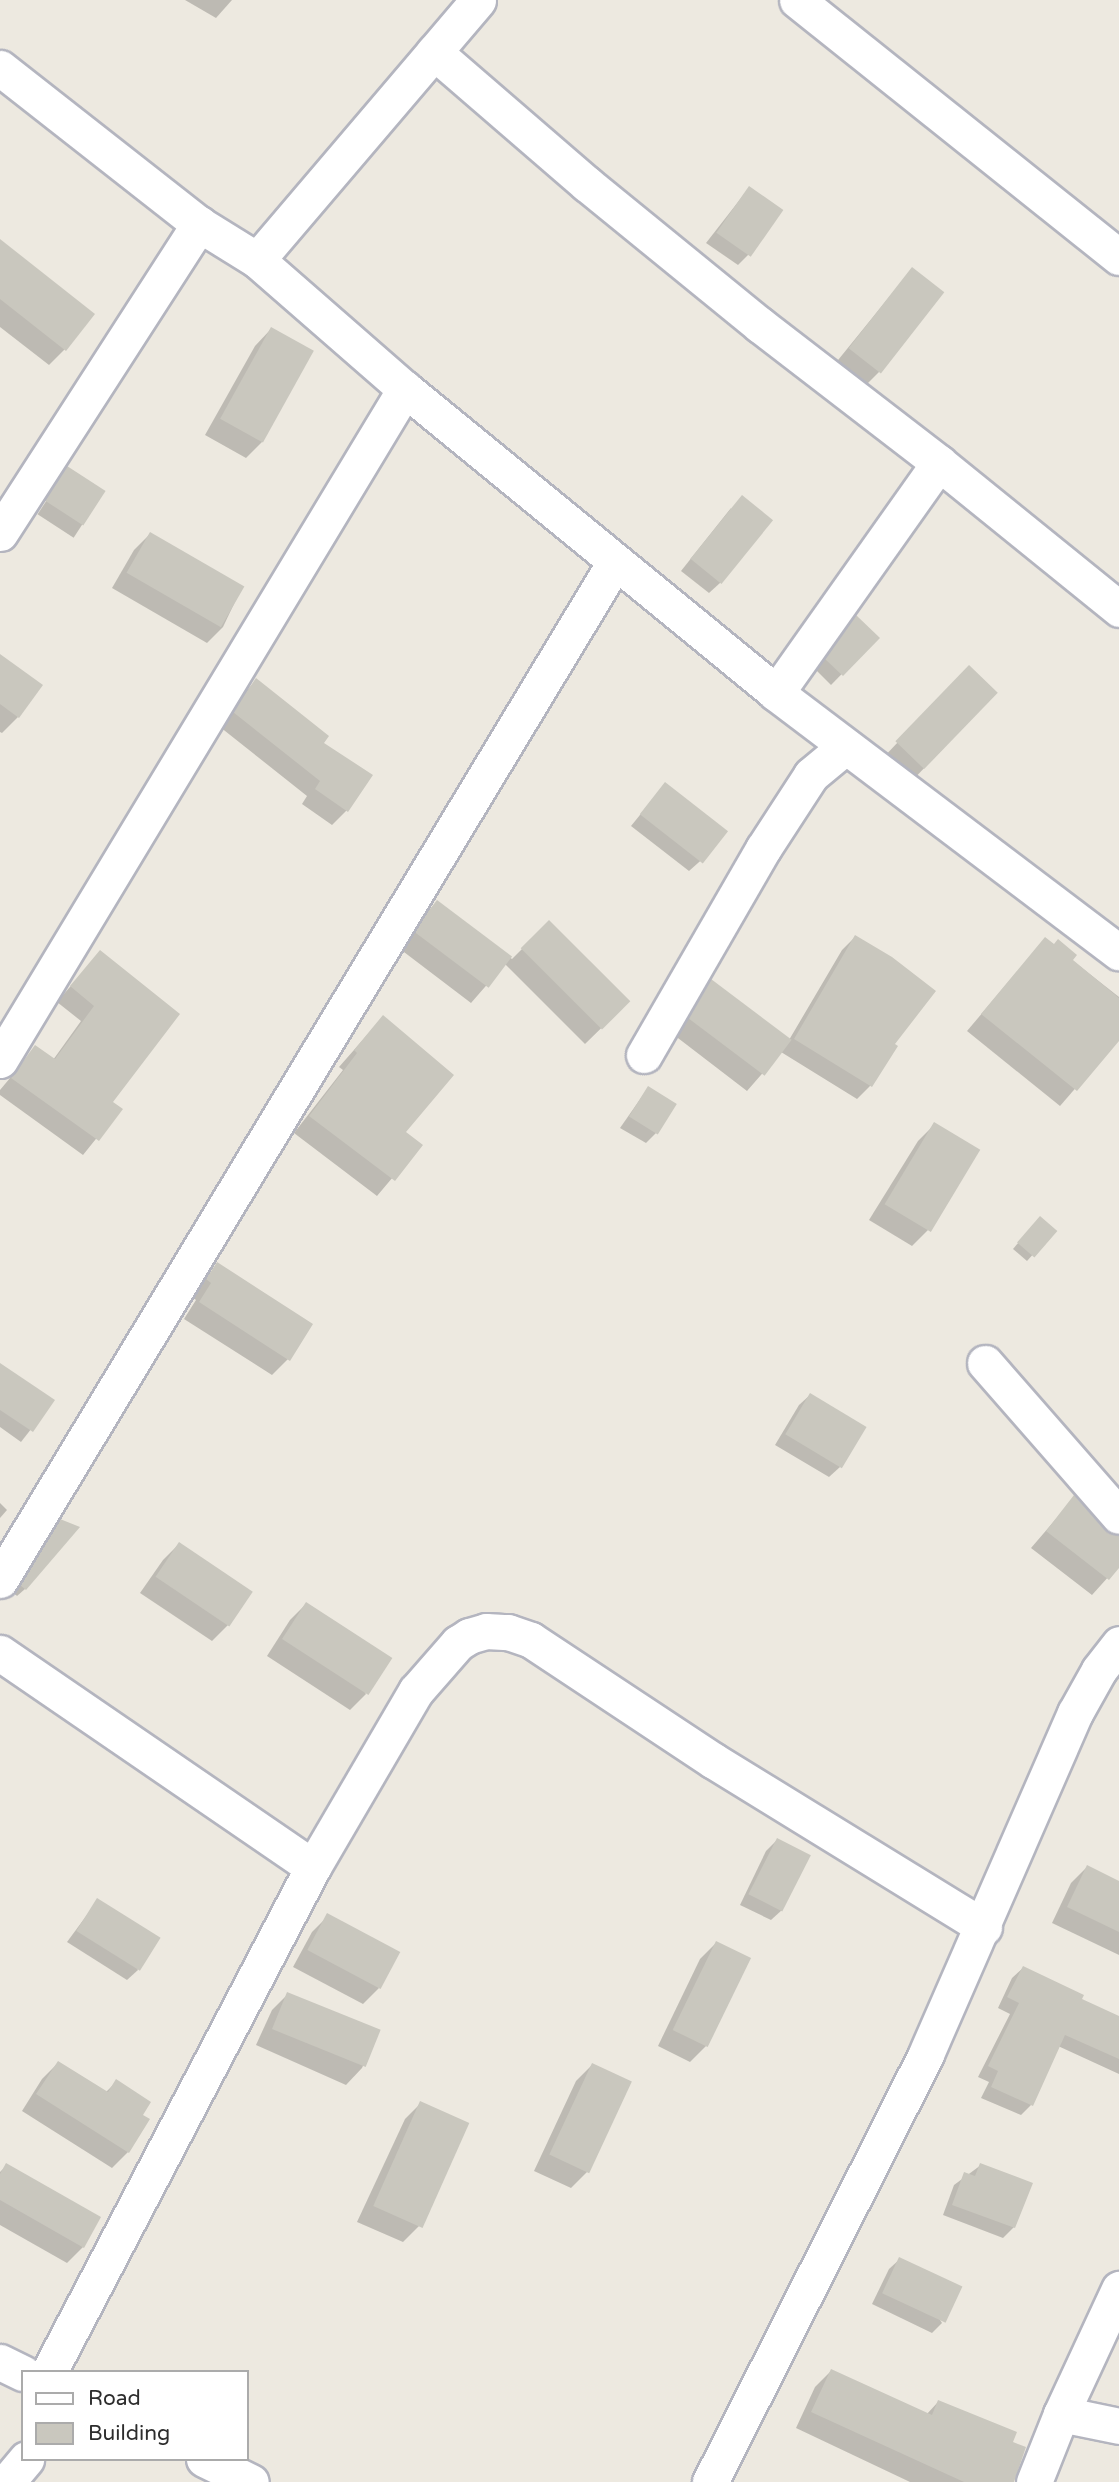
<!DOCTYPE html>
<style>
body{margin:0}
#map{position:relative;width:1119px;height:2482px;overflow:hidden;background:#ede9e0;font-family:"Varela Round",sans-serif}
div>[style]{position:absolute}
.shadow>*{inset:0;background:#0003;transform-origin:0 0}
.building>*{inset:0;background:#c9c7be;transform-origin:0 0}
.roads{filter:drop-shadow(2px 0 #b4b5bf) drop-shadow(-2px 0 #b4b5bf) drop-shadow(0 2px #b4b5bf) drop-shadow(0 -2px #b4b5bf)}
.minor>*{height:35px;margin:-17.5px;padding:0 17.5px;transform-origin:17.5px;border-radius:17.5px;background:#fff}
span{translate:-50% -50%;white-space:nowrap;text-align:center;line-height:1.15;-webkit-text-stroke:6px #fff;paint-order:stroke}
.legend{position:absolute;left:21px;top:2370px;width:228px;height:91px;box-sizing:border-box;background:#fff;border:2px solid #ababab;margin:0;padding:9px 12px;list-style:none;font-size:21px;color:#2d2d2d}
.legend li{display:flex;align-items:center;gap:14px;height:35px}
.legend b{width:35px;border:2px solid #ababab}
</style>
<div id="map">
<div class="shadow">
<div style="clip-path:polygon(185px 0,232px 0,216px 18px)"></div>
<div style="clip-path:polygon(749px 188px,748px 255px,738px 265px,706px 243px)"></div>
<div style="clip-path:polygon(0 243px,65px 349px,49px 365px,0 327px)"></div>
<div style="clip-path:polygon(912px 269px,879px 372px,863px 388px,834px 365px)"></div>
<div style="clip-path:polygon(271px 329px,262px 442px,246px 458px,205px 435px,255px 346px)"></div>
<div style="left:67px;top:469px;width:43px;height:54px;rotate:33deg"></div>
<div style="clip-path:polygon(731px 508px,720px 583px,709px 593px,681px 571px)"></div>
<div style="clip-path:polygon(150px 534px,242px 587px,223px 627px,207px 643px,112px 588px,134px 550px)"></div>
<div style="clip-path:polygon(856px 618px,877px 638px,831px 685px,816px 670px)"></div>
<div style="clip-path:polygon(0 656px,18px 717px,2px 733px,0 732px)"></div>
<div style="clip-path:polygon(256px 681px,322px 743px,370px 776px,346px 811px,332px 825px,302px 804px,307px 796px,220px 727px,242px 695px)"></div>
<div style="clip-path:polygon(953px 684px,996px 693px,908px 785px,881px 760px)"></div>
<div style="clip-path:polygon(665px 784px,725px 832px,707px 855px,689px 871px,631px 826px)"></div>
<div style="clip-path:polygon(437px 902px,512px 959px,549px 922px,629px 1001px,585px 1044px,505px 964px,471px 1003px,400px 949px,421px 918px)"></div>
<div style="clip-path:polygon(855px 937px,895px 1046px,870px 1086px,857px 1099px,781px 1052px,747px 1091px,674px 1035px,696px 997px,711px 981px,789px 1040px,842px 950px)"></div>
<div style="clip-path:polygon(1045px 939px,1119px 997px,1119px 1038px,1060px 1106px,967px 1031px)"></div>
<div style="clip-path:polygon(100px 952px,111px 1102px,120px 1109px,83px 1155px,0 1095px,0 1090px,36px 1047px,53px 1060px,81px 1021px,57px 1002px)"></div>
<div style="clip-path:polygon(383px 1017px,403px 1132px,420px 1145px,377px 1196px,294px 1133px,343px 1070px,339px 1067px)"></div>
<div style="clip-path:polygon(648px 1088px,656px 1133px,646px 1143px,620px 1128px)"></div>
<div style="clip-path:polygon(934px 1125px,928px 1230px,912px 1246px,869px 1220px,918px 1141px)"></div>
<div style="clip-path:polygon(1035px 1223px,1054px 1231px,1027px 1261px,1013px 1249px)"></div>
<div style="clip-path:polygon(217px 1265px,288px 1359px,272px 1375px,184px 1319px,196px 1300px,191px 1296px)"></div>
<div style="clip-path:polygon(0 1365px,53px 1401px,21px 1442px,0 1427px)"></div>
<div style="clip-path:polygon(810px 1395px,840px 1467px,829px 1477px,775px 1445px,799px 1405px)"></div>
<div style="clip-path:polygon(1074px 1498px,1103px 1531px,1119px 1537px,1119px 1565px,1092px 1595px,1031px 1548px)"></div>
<div style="clip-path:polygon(0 1503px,7px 1510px,0 1518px)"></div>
<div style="clip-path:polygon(61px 1521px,25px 1589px,17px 1596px,14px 1593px)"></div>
<div style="clip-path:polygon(179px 1544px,228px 1625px,212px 1641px,140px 1593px,163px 1560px)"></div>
<div style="clip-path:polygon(306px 1604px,366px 1694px,350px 1710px,267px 1656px,290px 1620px)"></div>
<div style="clip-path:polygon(777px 1840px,782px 1910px,771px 1920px,740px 1905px,766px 1851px)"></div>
<div style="clip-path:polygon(1087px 1867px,1119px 1883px,1119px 1955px,1052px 1923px,1071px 1883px)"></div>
<div style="clip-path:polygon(98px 1900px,138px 1970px,127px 1980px,67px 1942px)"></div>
<div style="clip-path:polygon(328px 1916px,379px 1988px,363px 2004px,293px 1967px,312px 1932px)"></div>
<div style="clip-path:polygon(716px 1943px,706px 2046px,690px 2062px,658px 2046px,700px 1959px)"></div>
<div style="clip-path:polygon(1023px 1968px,1079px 2000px,1119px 2018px,1119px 2074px,1058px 2046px,1031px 2105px,1021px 2115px,981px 2098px,989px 2082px,978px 2077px,1010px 2014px,998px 2008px,1012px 1978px)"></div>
<div style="clip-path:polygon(288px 1994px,379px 2031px,362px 2068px,346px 2085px,256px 2045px,272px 2010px)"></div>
<div style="clip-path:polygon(58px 2063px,105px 2093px,116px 2082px,141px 2115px,128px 2152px,112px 2168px,22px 2111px,42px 2079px)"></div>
<div style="clip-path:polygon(592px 2065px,587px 2172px,571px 2188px,534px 2171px,576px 2081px)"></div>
<div style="clip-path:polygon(421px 2103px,419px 2226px,403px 2242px,357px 2222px,405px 2119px)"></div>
<div style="clip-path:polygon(7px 2165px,83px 2247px,67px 2263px,0 2225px,0 2172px)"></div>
<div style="clip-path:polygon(981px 2165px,1014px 2227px,1003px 2238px,943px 2215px,954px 2185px)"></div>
<div style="clip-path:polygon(900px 2259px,942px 2323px,932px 2333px,872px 2304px,889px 2269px)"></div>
<div style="clip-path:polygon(831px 2371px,926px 2415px,938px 2402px,1010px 2443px,1013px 2482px,910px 2482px,796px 2428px,815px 2387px)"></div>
</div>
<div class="building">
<div style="left:749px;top:186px;width:42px;height:57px;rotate:35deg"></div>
<div style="clip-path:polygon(0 239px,95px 314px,66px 351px,0 299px)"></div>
<div style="left:912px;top:267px;width:41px;height:103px;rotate:38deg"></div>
<div style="left:271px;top:327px;width:49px;height:105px;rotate:29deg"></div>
<div style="left:67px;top:466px;width:46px;height:41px;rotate:33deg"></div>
<div style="left:742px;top:495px;width:40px;height:82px;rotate:39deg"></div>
<div style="left:150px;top:532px;width:109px;height:47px;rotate:30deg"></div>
<div style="clip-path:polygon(856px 615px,880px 638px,843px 676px,825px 659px)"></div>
<div style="clip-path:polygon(0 654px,43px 685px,19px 718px,0 704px)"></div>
<div style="left:969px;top:665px;width:40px;height:106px;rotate:44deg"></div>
<div style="clip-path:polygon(256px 678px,329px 736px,324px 743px,373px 775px,348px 812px,315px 789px,320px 781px,233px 712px)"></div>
<div style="left:665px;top:782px;width:80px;height:41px;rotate:38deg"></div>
<div style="left:437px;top:900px;width:94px;height:39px;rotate:37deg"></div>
<div style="left:549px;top:920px;width:115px;height:40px;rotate:45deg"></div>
<div style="clip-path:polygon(855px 935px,892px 957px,936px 991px,895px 1044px,898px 1046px,872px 1087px,794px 1039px)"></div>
<div style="clip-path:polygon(1045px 937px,1054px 944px,1058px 939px,1077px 955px,1073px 960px,1119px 998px,1119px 1041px,1077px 1091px,981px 1014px)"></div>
<div style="clip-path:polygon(100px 950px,180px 1014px,113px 1102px,123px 1109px,99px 1141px,11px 1078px,35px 1045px,55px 1059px,94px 1006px,70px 986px)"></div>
<div style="left:711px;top:979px;width:101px;height:45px;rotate:37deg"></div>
<div style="clip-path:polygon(383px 1015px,454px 1075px,406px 1132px,423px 1145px,395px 1181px,309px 1116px,357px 1053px,354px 1050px)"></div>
<div style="left:648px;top:1086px;width:34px;height:36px;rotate:32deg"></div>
<div style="left:934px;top:1122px;width:54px;height:96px;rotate:31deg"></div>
<div style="left:1040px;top:1216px;width:23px;height:35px;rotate:41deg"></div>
<div style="clip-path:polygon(217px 1262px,313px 1324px,290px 1361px,199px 1302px,211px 1283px,206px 1279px)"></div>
<div style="clip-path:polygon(0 1363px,55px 1400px,33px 1432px,0 1410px)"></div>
<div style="left:810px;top:1393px;width:66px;height:48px;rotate:31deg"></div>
<div style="clip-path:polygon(1074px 1495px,1104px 1529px,1119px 1536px,1119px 1568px,1109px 1580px,1046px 1531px)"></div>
<div style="clip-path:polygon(60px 1519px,80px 1527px,26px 1590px,20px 1585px)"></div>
<div style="left:179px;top:1542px;width:89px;height:42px;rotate:34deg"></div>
<div style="left:306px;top:1602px;width:103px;height:44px;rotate:33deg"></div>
<div style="left:777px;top:1838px;width:38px;height:63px;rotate:27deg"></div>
<div style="clip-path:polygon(1087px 1865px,1119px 1881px,1119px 1932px,1067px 1907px)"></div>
<div style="left:97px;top:1898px;width:75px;height:39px;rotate:32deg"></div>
<div style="left:327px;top:1913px;width:83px;height:42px;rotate:28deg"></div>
<div style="left:716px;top:1941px;width:39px;height:99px;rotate:26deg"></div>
<div style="clip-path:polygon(1023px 1966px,1084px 1995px,1082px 1999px,1119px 2016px,1119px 2059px,1065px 2035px,1033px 2106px,991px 2087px,998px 2071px,988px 2066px,1019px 2003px,1007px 1997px)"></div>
<div style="left:287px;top:1992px;width:101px;height:40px;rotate:22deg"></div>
<div style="clip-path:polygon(58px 2061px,108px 2092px,116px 2079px,151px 2102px,143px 2115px,150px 2119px,129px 2153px,36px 2094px)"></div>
<div style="left:592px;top:2063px;width:44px;height:101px;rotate:25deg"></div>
<div style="left:420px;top:2101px;width:54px;height:115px;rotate:24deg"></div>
<div style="clip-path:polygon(6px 2163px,101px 2217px,84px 2248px,0 2200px,0 2174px)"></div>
<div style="clip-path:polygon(980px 2163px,1033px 2183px,1015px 2228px,952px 2205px,964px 2172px,975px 2176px)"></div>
<div style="left:899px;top:2257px;width:70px;height:40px;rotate:25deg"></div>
<div style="clip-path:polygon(831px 2369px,932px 2415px,938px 2400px,1017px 2432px,1013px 2442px,1026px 2447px,1014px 2482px,964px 2482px,811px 2412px)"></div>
</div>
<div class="roads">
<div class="minor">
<div style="left:797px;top:0;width:412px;rotate:38.6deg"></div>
<div style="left:434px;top:52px;width:202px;rotate:40.8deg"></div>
<div style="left:587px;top:184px;width:223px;rotate:39.2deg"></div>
<div style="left:760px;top:325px;width:226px;rotate:37.6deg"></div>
<div style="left:939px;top:463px;width:232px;rotate:39deg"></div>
<div style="left:0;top:68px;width:253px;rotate:38.1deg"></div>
<div style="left:199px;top:224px;width:68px;rotate:31.8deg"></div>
<div style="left:257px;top:260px;width:196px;rotate:41.1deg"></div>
<div style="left:405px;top:389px;width:480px;rotate:39.3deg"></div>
<div style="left:776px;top:693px;width:430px;rotate:37.1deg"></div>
<div style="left:257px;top:260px;width:341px;rotate:-49.6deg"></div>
<div style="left:0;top:533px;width:368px;rotate:-57.2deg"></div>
<div style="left:776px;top:693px;width:282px;rotate:-54.7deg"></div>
<div style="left:644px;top:1055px;width:238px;rotate:-60deg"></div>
<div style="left:763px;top:849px;width:88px;rotate:-57deg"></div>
<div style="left:811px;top:775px;width:45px;rotate:-39.6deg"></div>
<div style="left:0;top:1060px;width:784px;rotate:-58.89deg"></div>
<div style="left:985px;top:1363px;width:203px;rotate:48.8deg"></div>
<div style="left:0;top:1580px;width:1189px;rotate:-58.86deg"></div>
<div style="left:0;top:1653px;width:379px;rotate:34.4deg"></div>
<div style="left:0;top:2362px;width:25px;rotate:26deg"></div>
<div style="left:49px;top:2372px;width:570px;rotate:-62.4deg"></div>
<div style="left:313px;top:1867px;width:204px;rotate:-59.7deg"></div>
<div style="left:416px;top:1691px;width:64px;rotate:-48.8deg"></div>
<div style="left:458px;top:1643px;width:13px;rotate:-32deg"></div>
<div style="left:469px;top:1636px;width:18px;rotate:-16deg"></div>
<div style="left:486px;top:1631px;width:22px;rotate:3deg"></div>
<div style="left:508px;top:1632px;width:24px;rotate:19deg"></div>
<div style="left:531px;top:1640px;width:219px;rotate:33.5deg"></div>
<div style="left:714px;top:1761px;width:317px;rotate:31.6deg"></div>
<div style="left:1061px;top:2414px;width:59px;rotate:11.7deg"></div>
<div style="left:204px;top:2459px;width:52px;rotate:26.1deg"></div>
<div style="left:7px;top:2482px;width:30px;rotate:-50deg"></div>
<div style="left:710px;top:2482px;width:479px;rotate:-63.2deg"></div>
<div style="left:926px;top:2054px;width:372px;rotate:-66.4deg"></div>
<div style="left:1075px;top:1713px;width:49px;rotate:-60.8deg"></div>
<div style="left:1099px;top:1670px;width:33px;rotate:-52deg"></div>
<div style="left:1034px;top:2482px;width:73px;rotate:-68.3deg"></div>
<div style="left:1061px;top:2414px;width:138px;rotate:-65.1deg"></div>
</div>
</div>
<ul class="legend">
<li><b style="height:9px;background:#fff"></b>Road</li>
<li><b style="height:19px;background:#c9c7be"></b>Building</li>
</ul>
</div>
